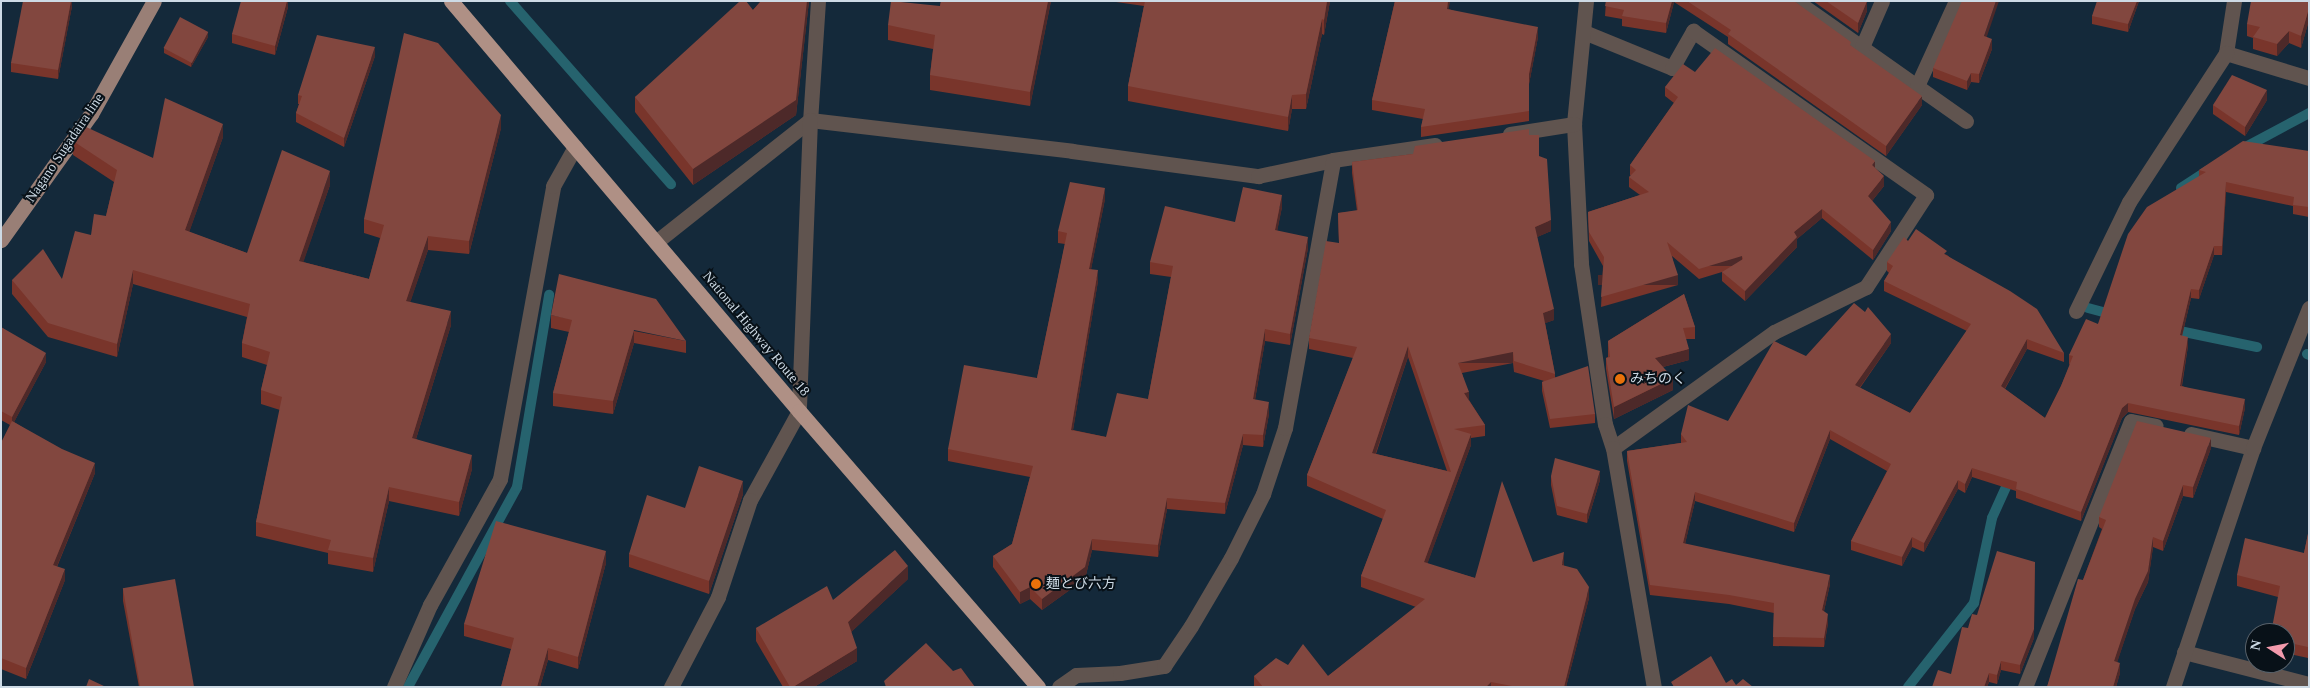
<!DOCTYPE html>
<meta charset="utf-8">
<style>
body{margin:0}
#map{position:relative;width:2310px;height:688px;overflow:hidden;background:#14293a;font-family:"Times New Roman","Noto Sans JP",serif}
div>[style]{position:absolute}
.stream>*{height:10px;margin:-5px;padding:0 5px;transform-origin:5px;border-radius:5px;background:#26636e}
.lane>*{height:15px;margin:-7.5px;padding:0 7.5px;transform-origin:7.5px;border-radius:7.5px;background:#60544f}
.street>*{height:15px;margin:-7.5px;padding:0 7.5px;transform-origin:7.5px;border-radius:7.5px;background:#60544f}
.primary>*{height:15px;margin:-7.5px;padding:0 7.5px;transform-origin:7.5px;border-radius:7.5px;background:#997f76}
.highway>*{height:15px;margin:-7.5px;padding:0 7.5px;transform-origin:7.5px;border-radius:7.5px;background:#af9085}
.wall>*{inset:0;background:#79352b}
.shaded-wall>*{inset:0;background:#4d2929;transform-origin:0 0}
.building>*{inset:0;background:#82473f;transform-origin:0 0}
.dots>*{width:14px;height:14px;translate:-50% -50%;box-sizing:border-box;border:2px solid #081118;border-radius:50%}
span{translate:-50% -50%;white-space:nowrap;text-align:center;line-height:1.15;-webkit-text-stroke:4px #081118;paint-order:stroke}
.street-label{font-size:14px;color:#cddae5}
.poi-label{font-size:14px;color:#cddae5}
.left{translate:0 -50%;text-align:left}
.frame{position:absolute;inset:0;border:2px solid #cddae5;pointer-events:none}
.north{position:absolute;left:2245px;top:623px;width:50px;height:50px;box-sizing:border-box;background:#081118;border:1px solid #57616a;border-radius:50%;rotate:281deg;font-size:14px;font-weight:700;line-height:20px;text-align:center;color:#cddae5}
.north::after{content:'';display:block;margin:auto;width:18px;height:22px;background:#f29aac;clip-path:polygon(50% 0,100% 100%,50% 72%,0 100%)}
</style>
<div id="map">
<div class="stream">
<div style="left:510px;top:1px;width:244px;rotate:48.7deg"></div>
<div style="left:2242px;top:149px;width:76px;rotate:-28.2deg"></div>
<div style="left:2181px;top:188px;width:33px;rotate:-33deg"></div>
<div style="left:2088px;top:308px;width:28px;rotate:15deg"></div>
<div style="left:2170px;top:329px;width:89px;rotate:11.7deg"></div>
<div style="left:2307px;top:354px;width:2px;rotate:27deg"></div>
<div style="left:408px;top:687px;width:228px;rotate:-61.4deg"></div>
<div style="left:517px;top:487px;width:195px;rotate:-80.5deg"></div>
<div style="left:1908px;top:687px;width:107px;rotate:-51.8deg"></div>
<div style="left:1974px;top:603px;width:87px;rotate:-78deg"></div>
<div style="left:1992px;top:518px;width:46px;rotate:-65.7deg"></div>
</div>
<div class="lane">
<div style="left:1796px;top:1px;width:208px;rotate:35.2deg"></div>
<div style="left:1584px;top:32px;width:95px;rotate:22.2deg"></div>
<div style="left:1672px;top:68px;width:43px;rotate:-60.4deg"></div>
<div style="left:1693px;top:31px;width:285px;rotate:35.1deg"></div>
<div style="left:1926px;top:195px;width:110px;rotate:123.1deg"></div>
<div style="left:1866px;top:287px;width:102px;rotate:153.9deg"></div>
<div style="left:1774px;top:332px;width:198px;rotate:144.2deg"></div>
<div style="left:1862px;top:47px;width:50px;rotate:-66.5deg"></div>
<div style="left:1917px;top:86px;width:94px;rotate:-65.4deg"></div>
</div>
<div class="street">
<div style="left:818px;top:1px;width:119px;rotate:93.8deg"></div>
<div style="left:810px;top:120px;width:264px;rotate:6.7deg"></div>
<div style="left:1072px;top:151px;width:188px;rotate:7.7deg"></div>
<div style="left:1258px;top:176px;width:77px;rotate:-12deg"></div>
<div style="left:1333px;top:160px;width:103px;rotate:-8.4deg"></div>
<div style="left:1586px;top:1px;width:124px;rotate:95.6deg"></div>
<div style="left:1574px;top:124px;width:140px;rotate:87.1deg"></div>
<div style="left:1581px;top:264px;width:162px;rotate:81.5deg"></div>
<div style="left:1605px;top:424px;width:25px;rotate:72deg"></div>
<div style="left:1613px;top:448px;width:242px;rotate:80.3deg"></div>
<div style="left:2234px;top:1px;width:53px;rotate:98.7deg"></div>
<div style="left:2226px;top:53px;width:87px;rotate:16.8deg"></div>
<div style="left:1510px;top:134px;width:65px;rotate:-8.9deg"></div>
<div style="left:656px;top:242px;width:196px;rotate:-38.4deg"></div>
<div style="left:810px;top:120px;width:291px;rotate:92.2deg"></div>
<div style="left:799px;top:411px;width:102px;rotate:118.8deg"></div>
<div style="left:750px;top:500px;width:102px;rotate:108.3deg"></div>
<div style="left:718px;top:597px;width:102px;rotate:117.6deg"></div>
<div style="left:2076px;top:311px;width:121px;rotate:-64.1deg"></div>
<div style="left:2129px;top:202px;width:178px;rotate:-56.9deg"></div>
<div style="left:2191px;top:434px;width:64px;rotate:12.7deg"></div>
<div style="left:2184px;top:652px;width:129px;rotate:14.4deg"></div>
<div style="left:394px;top:687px;width:90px;rotate:-66.3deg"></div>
<div style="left:430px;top:605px;width:144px;rotate:-60.9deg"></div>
<div style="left:500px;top:479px;width:298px;rotate:-79.7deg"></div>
<div style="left:553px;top:186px;width:45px;rotate:-60.6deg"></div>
<div style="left:1059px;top:687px;width:21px;rotate:-35deg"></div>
<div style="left:1076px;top:675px;width:44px;rotate:-2.6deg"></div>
<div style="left:1120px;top:673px;width:45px;rotate:-9deg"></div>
<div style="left:1164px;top:666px;width:48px;rotate:-56deg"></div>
<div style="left:1191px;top:626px;width:79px;rotate:-59.5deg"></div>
<div style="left:1231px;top:558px;width:72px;rotate:-63.4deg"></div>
<div style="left:1263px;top:494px;width:70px;rotate:-71.6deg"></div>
<div style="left:1285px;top:428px;width:272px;rotate:-79.8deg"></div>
<div style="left:2025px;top:687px;width:286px;rotate:-68.3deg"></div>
<div style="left:2131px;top:421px;width:25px;rotate:11deg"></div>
<div style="left:2173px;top:687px;width:252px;rotate:-71.5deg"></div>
<div style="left:2253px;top:448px;width:151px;rotate:-68.2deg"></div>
</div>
<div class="primary">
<div style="left:1px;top:240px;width:155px;rotate:-54.5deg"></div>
<div style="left:91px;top:114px;width:129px;rotate:-60.9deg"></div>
</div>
<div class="highway">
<div style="left:451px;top:1px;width:538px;rotate:49.68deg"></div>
<div style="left:799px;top:411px;width:365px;rotate:49.1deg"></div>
</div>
<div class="wall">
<div style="clip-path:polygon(72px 1px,72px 6px,58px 79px,11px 72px,11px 63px)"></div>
<div style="clip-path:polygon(288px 1px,288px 7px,275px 55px,232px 43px,232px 34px)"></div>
<div style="clip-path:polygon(761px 1px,809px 1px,796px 115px,693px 185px,635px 112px,635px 97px,753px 10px)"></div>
<div style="clip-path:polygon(941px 1px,1051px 1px,1030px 106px,930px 90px,930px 75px,933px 49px,888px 40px,888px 25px,940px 6px)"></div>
<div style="clip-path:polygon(1109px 1px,1330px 1px,1324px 35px,1322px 34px,1306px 109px,1292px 109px,1288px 131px,1128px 101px,1128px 86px,1144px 6px)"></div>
<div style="clip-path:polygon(1395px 1px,1450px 1px,1448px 9px,1538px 37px,1529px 84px,1529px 121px,1421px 137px,1421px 127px,1423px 119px,1372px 110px,1372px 100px)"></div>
<div style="clip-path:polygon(1606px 1px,1794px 1px,1851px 46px,1922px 105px,1886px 156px,1728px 44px,1728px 37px,1674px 2px,1666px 33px,1622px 26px,1622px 19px,1605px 16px)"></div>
<div style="clip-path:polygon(1813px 1px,1867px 1px,1867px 11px,1858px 33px)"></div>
<div style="clip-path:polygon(2139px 1px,2128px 32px,2092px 24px,2092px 16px)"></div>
<div style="clip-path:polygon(2309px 1px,2309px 20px,2301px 48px,2289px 43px,2277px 56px,2253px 49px,2253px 38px,2247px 36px,2247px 24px)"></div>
<div style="clip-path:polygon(208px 37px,191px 67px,164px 53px,164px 48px)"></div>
<div style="clip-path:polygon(1987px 37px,1992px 49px,1979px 83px,1971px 82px,1967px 90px,1933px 77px,1933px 68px)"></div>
<div style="clip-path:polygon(375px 56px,344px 147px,296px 122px,296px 113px,299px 104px,298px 104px,298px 95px)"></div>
<div style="clip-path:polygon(1695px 72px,1875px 168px,1884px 186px,1872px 201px,1891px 231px,1873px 260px,1822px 218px,1797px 239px,1797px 247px,1745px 301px,1722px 281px,1722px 272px,1699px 279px,1672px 256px,1678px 285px,1601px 307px,1603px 266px,1589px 241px,1588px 212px,1640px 195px,1629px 187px,1629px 177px,1631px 176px,1630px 175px,1630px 165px,1674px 103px,1665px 96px,1665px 87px)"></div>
<div style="clip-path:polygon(2267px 100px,2245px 136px,2213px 114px,2213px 105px)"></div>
<div style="clip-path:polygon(501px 128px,469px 254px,428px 250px,410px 302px,451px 325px,416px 439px,472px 469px,459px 516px,389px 501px,373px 572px,328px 564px,328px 553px,256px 536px,256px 522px,280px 410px,261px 404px,261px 390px,267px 365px,242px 357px,242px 343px,247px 317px,133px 284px,117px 357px,48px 337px,12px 294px,12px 280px,62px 279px,91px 235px,106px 216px,114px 182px,73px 155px,73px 141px,153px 158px,223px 137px,189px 232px,247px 253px,330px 185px,303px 262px,369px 279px,380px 238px,364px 233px,364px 219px)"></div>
<div style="clip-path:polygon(evenodd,1529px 135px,1539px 156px,1551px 231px,1537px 237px,1554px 320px,1545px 323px,1555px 374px,1555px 377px,1595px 414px,1595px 423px,1550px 428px,1542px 391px,1542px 382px,1544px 381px,1514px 372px,1513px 363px,1462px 373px,1469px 400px,1485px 425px,1485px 436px,1471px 438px,1471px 445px,1427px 564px,1475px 578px,1533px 562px,1564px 563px,1564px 566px,1589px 598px,1566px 687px,1254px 687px,1254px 676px,1288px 665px,1328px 676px,1416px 607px,1361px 587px,1361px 576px,1383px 519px,1307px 486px,1307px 475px,1353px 358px,1309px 349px,1309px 338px,1339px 243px,1338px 213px,1357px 211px,1352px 173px,1352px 162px,1413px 154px,1529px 135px,1408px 357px,1447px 471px,1376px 454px,1408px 357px)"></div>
<div style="clip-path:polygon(2309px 151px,2309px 217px,2293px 214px,2293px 206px,2226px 192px,2222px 255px,2214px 255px,2199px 299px,2191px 298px,2182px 336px,2188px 346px,2182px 386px,2245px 408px,2239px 435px,2128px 412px,2122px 418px,2081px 521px,2016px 498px,2016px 491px,1972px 477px,1965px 493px,1958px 489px,1924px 552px,1912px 547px,1902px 566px,1851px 550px,1851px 541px,1887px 471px,1830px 439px,1794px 532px,1695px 501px,1685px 544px,1830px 584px,1824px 611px,1828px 623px,1824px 647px,1773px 646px,1774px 613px,1729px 604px,1650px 595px,1627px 461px,1627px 451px,1681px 443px,1681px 434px,1728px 421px,1806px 356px,1891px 343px,1860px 388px,1910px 413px,1967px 331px,1884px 291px,1884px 281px,1889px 273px,1887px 271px,1887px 262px,1908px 241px,1947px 255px,2064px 353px,2064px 362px,2027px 349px,2005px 389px,2045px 418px,2061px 386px,2070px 365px,2069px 364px,2069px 355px,2098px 324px,2199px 176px,2199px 170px)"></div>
<div style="clip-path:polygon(1105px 199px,1091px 269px,1098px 281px,1073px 430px,1106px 437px,1148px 399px,1171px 277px,1150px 274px,1150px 262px,1235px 222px,1282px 207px,1277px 231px,1308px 248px,1290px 345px,1265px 341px,1255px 400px,1269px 414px,1263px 447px,1243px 445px,1225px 514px,1167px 509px,1158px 557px,1092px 550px,1085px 579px,1042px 610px,1030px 599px,1020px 604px,993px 567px,993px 556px,1012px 544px,1030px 477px,948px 461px,948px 449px,1037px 378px,1065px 244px,1058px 243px,1058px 231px)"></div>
<div style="clip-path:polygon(1684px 294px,1695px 327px,1695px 339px,1686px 339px,1689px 360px,1663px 367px,1673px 390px,1614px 419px,1606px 369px,1606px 358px,1608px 357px,1608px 341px)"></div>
<div style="clip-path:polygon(551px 315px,686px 341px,686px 353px,634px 343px,613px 414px,553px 406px,553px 393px,569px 332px,551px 328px)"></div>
<div style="clip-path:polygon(1px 327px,46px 362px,14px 422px,95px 473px,57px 567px,65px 580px,26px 679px,1px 669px,1px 443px,10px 425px,1px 420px)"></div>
<div style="clip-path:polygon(2211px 448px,2193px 498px,2183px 496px,2163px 551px,2153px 547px,2148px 582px,2135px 609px,2117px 662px,2120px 673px,2116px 687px,2047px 687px,2083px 580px,2102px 529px,2099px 527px,2099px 517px)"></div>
<div style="clip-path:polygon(1551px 476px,1600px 480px,1587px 523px,1557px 515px,1551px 485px)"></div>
<div style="clip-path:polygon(743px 494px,709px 594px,629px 567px,629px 554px,685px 508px)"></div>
<div style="clip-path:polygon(2309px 529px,2309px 655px,2308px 658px,2285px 653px,2285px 633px,2278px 597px,2237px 586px,2237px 575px,2304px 553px)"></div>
<div style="clip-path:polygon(606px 563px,578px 669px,548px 660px,540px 687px,501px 687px,511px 649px,464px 636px,464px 624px)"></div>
<div style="clip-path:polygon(908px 579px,851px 632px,857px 661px,814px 687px,783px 687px,756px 641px,756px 628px,833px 600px)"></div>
<div style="clip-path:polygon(123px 588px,194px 687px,139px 687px,123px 601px)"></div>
<div style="clip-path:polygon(2034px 638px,2020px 674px,2001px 670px,1997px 684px,1989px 682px,1987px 687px,1932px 687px,1951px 674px)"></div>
</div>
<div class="shaded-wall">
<div style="clip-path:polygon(71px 1px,72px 1px,72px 6px,58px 79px,58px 70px)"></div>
<div style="clip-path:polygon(287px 1px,288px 1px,288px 7px,275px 55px,275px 46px)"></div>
<div style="clip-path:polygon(807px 1px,809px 1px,796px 115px,693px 185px,693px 169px)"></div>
<div style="clip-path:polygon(1048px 1px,1051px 1px,1030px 106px,1030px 92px)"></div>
<div style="clip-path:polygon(1327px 1px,1330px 1px,1324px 35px,1324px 20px)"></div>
<div style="clip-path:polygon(1448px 1px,1450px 1px,1447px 19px,1447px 9px)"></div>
<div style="clip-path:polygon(1672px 1px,1674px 1px,1674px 2px,1666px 33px,1666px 23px)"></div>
<div style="clip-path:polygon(1867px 1px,1867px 11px,1858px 33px,1858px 23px)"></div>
<div style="clip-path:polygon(1996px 1px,1999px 1px,1984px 45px,1984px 36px)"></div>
<div style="clip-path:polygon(2137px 1px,2139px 1px,2128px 32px,2128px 24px)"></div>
<div style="clip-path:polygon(2309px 8px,2309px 20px,2301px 48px,2301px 36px)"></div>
<div style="clip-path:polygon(1322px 19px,1322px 34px,1306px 109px,1306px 94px)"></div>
<div style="clip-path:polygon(1538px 27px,1538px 37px,1529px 84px,1529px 74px)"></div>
<div style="clip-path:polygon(2289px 31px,2289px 43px,2277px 56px,2277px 44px)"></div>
<div style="clip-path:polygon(208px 32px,208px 37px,191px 67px,191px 63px)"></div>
<div style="clip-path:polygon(1992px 39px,1992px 49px,1979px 83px,1979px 74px)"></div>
<div style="clip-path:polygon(375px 47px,375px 56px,344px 147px,344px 138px)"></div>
<div style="clip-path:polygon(1971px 73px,1971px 82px,1967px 90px,1967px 81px)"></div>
<div style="clip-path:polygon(2267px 90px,2267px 100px,2245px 136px,2245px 127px)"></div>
<div style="clip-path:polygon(1292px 95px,1292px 109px,1288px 131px,1288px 117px)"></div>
<div style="clip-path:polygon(1922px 96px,1922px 105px,1886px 156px,1886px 146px)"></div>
<div style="clip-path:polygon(501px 115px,501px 128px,469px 254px,469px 241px)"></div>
<div style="clip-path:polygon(223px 124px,223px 137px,185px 244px,185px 230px)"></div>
<div style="clip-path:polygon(1875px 161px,1875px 171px,1872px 165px)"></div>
<div style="clip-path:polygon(330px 171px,330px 185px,299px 275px,299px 261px)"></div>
<div style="clip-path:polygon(1884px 176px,1884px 186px,1868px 206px,1868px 196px)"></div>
<div style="clip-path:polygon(2226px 182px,2226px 192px,2222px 255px,2222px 246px)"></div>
<div style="clip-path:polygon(1105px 188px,1105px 199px,1089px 280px,1089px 269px)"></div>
<div style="clip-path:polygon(1282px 195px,1282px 207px,1275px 242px,1275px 230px)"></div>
<div style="clip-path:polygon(1822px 209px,1822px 218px,1797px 239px,1797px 247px,1745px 301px,1745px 291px,1794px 232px)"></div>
<div style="clip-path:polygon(1551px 220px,1551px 231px,1535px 238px,1535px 227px)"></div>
<div style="clip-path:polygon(1891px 222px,1891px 231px,1873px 260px,1873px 250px)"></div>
<div style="clip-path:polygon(428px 236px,428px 250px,406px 315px,406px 301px)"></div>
<div style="clip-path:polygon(1308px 237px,1308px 248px,1290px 345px,1290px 334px)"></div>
<div style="clip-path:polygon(2214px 246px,2214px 255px,2199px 299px,2199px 290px)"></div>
<div style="left:1742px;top:256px;width:10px;height:45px;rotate:90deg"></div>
<div style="clip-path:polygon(133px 270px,133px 284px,117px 357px,117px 344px)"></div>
<div style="clip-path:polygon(1098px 270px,1098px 281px,1071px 442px,1071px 430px)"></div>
<div style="left:1678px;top:275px;width:10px;height:80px;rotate:90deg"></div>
<div style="clip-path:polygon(2191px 289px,2191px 298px,2180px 344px,2180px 335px)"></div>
<div style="clip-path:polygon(1554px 309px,1554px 320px,1543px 324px,1543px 313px)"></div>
<div style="clip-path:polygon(451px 311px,451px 325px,412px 452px,412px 438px)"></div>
<div style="clip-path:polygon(1265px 329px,1265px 341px,1253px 411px,1253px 399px)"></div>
<div style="clip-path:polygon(634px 330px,634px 343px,613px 414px,613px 401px)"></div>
<div style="clip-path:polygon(1891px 334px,1891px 343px,1855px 394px,1855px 385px)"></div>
<div style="clip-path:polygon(2188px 337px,2188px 346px,2180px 395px,2180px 386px)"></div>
<div style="clip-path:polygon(2027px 339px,2027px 349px,2001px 395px,2001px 386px)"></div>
<div style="clip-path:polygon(1408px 346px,1408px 357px,1372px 464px,1372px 453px)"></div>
<div style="clip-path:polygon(1689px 349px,1689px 360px,1655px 369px,1655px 358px)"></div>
<div style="left:1513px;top:352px;width:11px;height:56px;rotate:90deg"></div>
<div style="clip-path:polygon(46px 353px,46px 362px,12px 426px,12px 417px)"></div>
<div style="clip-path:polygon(1673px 378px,1673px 390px,1614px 419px,1614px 407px)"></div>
<div style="clip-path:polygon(1469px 392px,1469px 403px,1464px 393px)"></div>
<div style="clip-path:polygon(2245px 399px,2245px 408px,2239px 435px,2239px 426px)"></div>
<div style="clip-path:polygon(1269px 402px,1269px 414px,1263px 447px,1263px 435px)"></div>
<div style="clip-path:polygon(2128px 403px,2128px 412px,2122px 418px,2081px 521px,2081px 512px,2122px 408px)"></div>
<div style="clip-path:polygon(1830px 430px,1830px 439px,1794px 532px,1794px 523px)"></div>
<div style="clip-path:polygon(1243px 434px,1243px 445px,1225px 514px,1225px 503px)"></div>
<div style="clip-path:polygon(1471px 434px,1471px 445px,1424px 573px,1424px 562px)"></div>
<div style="clip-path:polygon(2211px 438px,2211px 448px,2193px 498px,2193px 487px)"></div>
<div style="clip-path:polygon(472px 455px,472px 469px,459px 516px,459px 502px)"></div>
<div style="clip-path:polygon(95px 463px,95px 473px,53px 576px,53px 565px)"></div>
<div style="clip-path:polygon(1972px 468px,1972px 477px,1965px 493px,1965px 484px)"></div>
<div style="clip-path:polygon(1600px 471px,1600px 480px,1587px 523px,1587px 514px)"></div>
<div style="clip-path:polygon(1958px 480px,1958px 489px,1924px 552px,1924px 543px)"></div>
<div style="clip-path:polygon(743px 481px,743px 494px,709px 594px,709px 581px)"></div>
<div style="clip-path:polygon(2183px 485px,2183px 496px,2163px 551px,2163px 541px)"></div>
<div style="clip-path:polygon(389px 487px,389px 501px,373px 572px,373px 558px)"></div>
<div style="clip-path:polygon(1695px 492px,1695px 501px,1683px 553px,1683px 543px)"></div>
<div style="clip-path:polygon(1167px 498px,1167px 509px,1158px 557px,1158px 545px)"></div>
<div style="clip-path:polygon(1912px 537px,1912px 547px,1902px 566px,1902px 557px)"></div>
<div style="clip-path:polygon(2153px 537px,2153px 547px,2148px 582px,2135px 609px,2114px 672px,2114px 661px)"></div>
<div style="clip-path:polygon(1092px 539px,1092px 550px,1085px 579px,1042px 610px,1042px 599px)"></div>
<div style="clip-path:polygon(606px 551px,606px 563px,578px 669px,578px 657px)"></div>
<div style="clip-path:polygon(1564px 552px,1564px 563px,1562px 576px,1562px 565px)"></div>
<div style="clip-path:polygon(2035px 562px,2034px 638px,2020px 674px,2020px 665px)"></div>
<div style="clip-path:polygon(908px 566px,908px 579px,848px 635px,848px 622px)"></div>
<div style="clip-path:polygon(65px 569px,65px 580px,26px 679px,26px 668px)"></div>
<div style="clip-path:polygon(1830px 575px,1830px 584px,1822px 620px,1822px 610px)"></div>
<div style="clip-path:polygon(1030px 587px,1030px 599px,1020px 604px,1020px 592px)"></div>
<div style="clip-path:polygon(1589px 587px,1589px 598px,1566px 687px,1564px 687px)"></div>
<div style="clip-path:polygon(1828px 614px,1828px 623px,1824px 647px,1824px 638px)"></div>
<div style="clip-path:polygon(2309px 643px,2309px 655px,2308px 658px,2308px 647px)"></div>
<div style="clip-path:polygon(548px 648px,548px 660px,540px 687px,537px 687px)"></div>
<div style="clip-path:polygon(857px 648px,857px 661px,814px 687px,793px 687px)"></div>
<div style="clip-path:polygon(2001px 661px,2001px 670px,1997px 684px,1997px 675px)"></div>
<div style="clip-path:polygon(2120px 663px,2120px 673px,2116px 687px,2113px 687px)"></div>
<div style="clip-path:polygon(1989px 673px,1989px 682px,1987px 687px,1984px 687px)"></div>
<div style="clip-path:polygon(1491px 682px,1491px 687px,1486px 687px)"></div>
</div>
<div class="building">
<div style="clip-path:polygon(23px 1px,71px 1px,58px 70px,11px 63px)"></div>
<div style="clip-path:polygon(241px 1px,287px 1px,275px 46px,232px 34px)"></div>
<div style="clip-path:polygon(740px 1px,746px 1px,753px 10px,761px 1px,807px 1px,796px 100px,693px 169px,635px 97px)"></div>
<div style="clip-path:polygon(891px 1px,940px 6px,941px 1px,1048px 1px,1030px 92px,930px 75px,935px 35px,888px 25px)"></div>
<div style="clip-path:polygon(1145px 1px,1327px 1px,1324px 20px,1322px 19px,1306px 94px,1292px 95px,1288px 117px,1128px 86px)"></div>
<div style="clip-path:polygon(1395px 1px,1448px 1px,1447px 9px,1538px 27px,1529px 74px,1529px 111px,1421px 127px,1425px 109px,1372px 100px)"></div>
<div style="clip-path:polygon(1606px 1px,1672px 1px,1666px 23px,1622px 16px,1624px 10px,1605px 6px)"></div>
<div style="clip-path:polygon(1687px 1px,1794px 1px,1851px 42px,1850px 45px,1922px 96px,1886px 146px,1728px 34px,1731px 30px)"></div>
<div style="clip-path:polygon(1826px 1px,1867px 1px,1858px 23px)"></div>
<div style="clip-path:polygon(1962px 1px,1996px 1px,1984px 36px,1992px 39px,1979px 74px,1971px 73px,1967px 81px,1933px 68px)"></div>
<div style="clip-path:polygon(2097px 1px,2137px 1px,2128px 24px,2092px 16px)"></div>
<div style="clip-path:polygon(2251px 1px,2309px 1px,2309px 8px,2301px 36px,2289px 31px,2277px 44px,2253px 37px,2260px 27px,2247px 24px)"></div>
<div style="left:180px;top:17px;width:32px;height:35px;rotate:28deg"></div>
<div style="clip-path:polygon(404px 33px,438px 43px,501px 115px,469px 241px,428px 236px,406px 301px,451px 311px,412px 438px,472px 455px,459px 502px,389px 487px,373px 558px,328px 550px,331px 540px,256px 522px,282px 397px,261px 390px,270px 352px,242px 343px,250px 304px,133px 270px,117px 344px,48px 323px,12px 280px,43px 249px,62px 279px,75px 231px,91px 235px,94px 214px,106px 216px,117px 170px,73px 141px,84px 126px,153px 158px,165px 98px,223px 124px,185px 230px,247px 253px,282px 150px,330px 171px,299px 261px,369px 279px,384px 225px,364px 219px)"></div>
<div style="clip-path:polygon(317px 35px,375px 47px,344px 138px,296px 113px,302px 96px,298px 95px)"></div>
<div style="clip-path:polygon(1715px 48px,1875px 161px,1872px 165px,1884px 176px,1868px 196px,1891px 222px,1873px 250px,1822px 209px,1794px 232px,1797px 237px,1745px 291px,1722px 272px,1743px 259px,1742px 256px,1699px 269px,1667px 242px,1678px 275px,1601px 297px,1604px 257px,1589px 232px,1588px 212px,1649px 192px,1629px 177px,1636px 170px,1630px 165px,1678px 97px,1665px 87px,1683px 64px,1695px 72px)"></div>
<div style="clip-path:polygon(2232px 75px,2267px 90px,2245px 127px,2213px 105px)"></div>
<div style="clip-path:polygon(evenodd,1529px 129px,1529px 135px,1539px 135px,1539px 156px,1547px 159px,1551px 220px,1535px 227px,1554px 309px,1543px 313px,1555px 374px,1514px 361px,1513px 352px,1458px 363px,1469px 392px,1464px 393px,1485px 425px,1454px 429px,1471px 434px,1424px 562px,1475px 578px,1502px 481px,1533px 562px,1564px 552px,1562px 565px,1577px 569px,1589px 587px,1564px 687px,1517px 687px,1491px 682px,1486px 687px,1263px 687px,1254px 676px,1276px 658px,1288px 665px,1303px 644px,1328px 676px,1425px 599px,1361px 576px,1386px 510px,1307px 475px,1357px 347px,1309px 338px,1326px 241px,1339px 243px,1338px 213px,1358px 210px,1352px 162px,1413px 154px,1415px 146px,1529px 129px,1408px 346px,1437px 431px,1451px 472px,1372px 453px,1408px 346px)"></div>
<div style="clip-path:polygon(2243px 141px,2309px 151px,2309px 207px,2293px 205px,2294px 197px,2226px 182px,2222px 246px,2214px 246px,2199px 290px,2191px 289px,2180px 335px,2188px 337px,2180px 386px,2245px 399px,2239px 426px,2128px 403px,2122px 408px,2081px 512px,2016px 489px,2017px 482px,1972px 468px,1965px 484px,1958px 480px,1924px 543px,1912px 537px,1902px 557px,1851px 541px,1891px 464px,1830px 430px,1794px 523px,1695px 492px,1683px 543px,1830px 575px,1822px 610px,1828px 614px,1824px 638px,1773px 637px,1774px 603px,1729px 595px,1650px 585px,1627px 451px,1687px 442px,1681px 434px,1688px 405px,1728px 421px,1774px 341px,1806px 356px,1854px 303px,1865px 312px,1868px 307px,1891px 334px,1855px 385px,1910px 413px,1971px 324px,1884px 281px,1893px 266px,1887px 262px,1904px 237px,1908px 241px,1916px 229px,1947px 251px,1944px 254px,2010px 291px,2037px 309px,2064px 353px,2027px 339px,2001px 386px,2045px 418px,2061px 386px,2073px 356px,2069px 355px,2086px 319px,2098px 324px,2128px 234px,2147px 207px,2206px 172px,2199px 170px)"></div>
<div style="clip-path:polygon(1070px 182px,1105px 188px,1089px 269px,1098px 270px,1071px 430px,1106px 437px,1117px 393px,1148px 399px,1173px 266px,1150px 262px,1165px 206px,1235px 222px,1243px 187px,1282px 195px,1275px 230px,1308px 237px,1290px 334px,1265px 329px,1253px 399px,1269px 402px,1263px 435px,1243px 434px,1225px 503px,1167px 498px,1158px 545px,1092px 539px,1085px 567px,1042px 599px,1030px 587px,1020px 592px,993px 556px,1012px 544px,1033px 466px,948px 449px,964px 365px,1037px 378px,1067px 233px,1058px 231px)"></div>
<div style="clip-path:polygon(559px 274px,656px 299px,686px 341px,634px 330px,613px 401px,553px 393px,572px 320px,551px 315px)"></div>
<div style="clip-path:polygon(1684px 294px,1695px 327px,1683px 328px,1689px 349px,1655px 358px,1673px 378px,1614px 407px,1606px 358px,1610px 357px,1608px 341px)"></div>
<div style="clip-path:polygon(1px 327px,46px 353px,12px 417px,1px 411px)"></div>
<div style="clip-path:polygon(1588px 366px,1595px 414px,1550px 419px,1542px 382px)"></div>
<div style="clip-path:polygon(12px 421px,62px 449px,95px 463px,53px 565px,65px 569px,26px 668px,1px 658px,1px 443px)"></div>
<div style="clip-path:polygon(2137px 421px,2211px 438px,2193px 487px,2183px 485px,2163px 541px,2153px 537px,2148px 571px,2135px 599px,2114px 661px,2120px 663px,2113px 687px,2047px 687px,2078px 579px,2083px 580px,2106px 520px,2099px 517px)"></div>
<div style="clip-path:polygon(1555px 458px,1600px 471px,1587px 514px,1557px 506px,1551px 476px)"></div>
<div style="clip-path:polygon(699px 466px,743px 481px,709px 581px,629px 554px,647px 495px,685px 508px)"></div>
<div style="clip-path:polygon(496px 521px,606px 551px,578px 657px,548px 648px,537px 687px,501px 687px,514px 638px,464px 624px)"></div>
<div style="clip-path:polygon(2309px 529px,2309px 643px,2308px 647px,2285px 642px,2285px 633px,2271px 633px,2280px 586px,2237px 575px,2245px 538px,2304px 553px)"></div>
<div style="clip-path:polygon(895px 550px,908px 566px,848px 622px,857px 648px,793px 687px,790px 687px,756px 628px,827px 586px,833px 600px)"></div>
<div style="clip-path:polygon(1997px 551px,2035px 562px,2034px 629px,2020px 665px,2001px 661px,1997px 675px,1989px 673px,1984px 687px,1932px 687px,1938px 670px,1951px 674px,1962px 627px,1968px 628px,1972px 614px,1977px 615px)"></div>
<div style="left:175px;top:579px;width:110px;height:53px;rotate:80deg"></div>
<div style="clip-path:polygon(926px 643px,953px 671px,961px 668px,975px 687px,886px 687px,884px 681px)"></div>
<div style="clip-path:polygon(1711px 656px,1726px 683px,1732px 679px,1736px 685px,1743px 679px,1753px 687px,1674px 687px,1671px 682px)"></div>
<div style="clip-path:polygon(89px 679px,106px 687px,86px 687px)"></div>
</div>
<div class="dots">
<div style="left:1620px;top:379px;background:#e8710a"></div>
<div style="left:1036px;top:584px;background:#e8710a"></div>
</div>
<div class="street-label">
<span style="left:65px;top:148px;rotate:-56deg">Nagano Sugadaira line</span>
<span style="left:756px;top:334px;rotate:50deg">National Highway Route 18</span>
</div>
<div class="poi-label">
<span class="left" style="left:1630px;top:379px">みちのく</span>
<span class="left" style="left:1046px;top:584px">麺とび六方</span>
</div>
<div class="frame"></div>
<div class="north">N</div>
</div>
